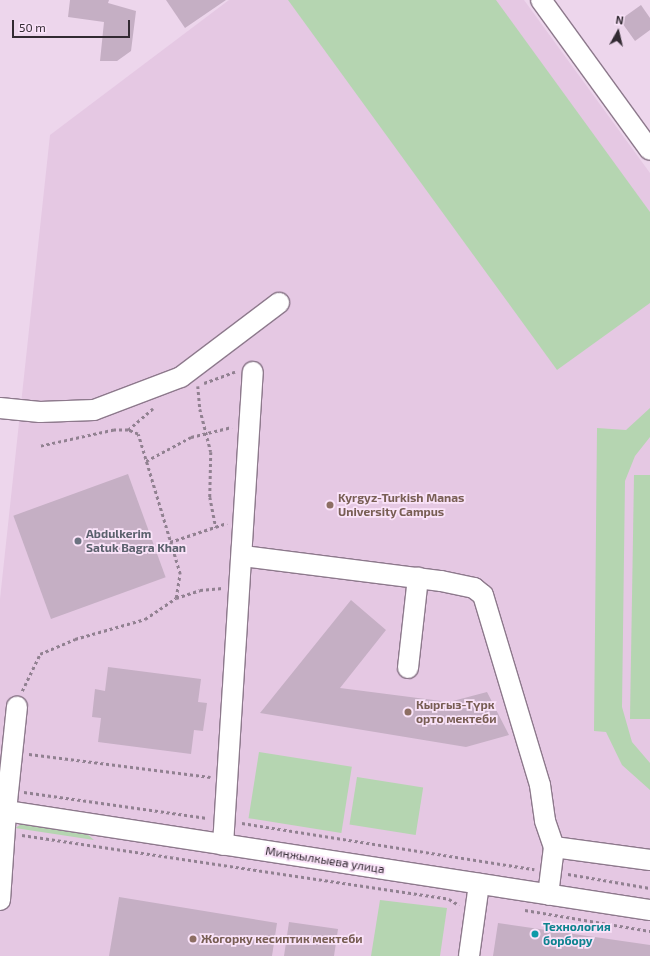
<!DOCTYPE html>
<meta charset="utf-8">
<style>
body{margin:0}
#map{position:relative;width:650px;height:956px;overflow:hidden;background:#edd6ec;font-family:"Exo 2",sans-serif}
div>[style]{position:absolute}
.built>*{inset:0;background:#e5c8e3}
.green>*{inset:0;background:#b5d5b1;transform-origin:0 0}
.building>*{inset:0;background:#c5afc4;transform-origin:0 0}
.path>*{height:2.5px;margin-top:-1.25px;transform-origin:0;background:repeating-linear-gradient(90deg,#918191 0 3px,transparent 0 6px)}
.roads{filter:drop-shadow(1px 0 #8d798c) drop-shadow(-1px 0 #8d798c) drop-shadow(0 1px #8d798c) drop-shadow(0 -1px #8d798c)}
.minor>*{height:20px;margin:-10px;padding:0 10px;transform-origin:10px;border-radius:10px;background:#fff}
.dots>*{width:11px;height:11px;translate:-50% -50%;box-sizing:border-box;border:2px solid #fae3f9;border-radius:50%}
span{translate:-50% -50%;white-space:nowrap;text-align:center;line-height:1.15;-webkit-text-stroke:3.5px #fae3f9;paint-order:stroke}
.education-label{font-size:12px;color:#785e54;font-weight:700}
.left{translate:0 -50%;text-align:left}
.worship-label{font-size:12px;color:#5b616d;font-weight:700}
.street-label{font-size:12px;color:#322a32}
.culture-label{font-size:12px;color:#0d838f;font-weight:700}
.north{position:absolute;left:598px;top:12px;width:40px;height:40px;-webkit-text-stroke:3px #fae3f9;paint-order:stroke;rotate:8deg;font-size:11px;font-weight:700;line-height:16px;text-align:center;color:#322a32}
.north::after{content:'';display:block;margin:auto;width:14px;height:18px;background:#322a32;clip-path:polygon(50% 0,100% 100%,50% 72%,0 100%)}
.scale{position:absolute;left:12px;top:20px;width:118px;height:18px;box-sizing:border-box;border:2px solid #322a32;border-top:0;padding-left:5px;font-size:12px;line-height:14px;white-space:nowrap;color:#322a32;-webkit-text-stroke:3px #fae3f9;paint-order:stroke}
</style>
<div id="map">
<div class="built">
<div style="clip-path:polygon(229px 0,524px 0,650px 173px,650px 956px,0 956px,0 599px,50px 135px)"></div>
</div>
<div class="green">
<div style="clip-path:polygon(288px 0,496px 0,650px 212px,650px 303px,557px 370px)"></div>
<div style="clip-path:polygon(650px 408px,650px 437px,635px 456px,625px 481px,622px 707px,632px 742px,650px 763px,650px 790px,622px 765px,606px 732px,594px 731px,597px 428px,626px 430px)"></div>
<div style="clip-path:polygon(634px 475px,650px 475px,650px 719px,630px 719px)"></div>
<div style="left:259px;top:752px;width:94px;height:67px;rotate:9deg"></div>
<div style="left:357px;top:777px;width:67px;height:48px;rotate:9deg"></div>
<div style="clip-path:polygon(25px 822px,85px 832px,94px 840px,15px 828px)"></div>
<div style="clip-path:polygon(380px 900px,447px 908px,440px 956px,371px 956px)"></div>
</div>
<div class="building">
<div style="clip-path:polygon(70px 0,109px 0,108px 3px,136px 11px,131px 51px,117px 61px,100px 61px,104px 22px,68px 17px)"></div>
<div style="clip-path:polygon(166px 0,226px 0,185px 28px)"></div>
<div style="clip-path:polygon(641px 5px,650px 18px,650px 30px,635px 41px,620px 20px)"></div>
<div style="left:128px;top:474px;width:110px;height:122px;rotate:70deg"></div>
<div style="clip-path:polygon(351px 600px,386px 630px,340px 688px,449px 702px,487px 692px,509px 735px,466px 747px,260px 713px)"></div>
<div style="clip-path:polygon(108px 667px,201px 679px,198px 702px,207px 703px,203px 731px,194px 730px,191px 754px,98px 742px,101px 718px,92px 717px,95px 689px,105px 691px)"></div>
<div style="clip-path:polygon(119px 897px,277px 923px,272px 956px,109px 956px)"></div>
<div style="clip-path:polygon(289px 922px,338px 929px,334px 956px,284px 956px)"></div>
<div style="clip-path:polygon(498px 923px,650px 945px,650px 956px,493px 956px)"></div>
</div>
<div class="path">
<div style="left:204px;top:383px;width:33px;rotate:-20deg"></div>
<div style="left:198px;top:386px;width:23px;rotate:85deg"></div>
<div style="left:200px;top:409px;width:44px;rotate:75.7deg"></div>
<div style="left:211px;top:452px;width:45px;rotate:91.3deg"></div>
<div style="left:210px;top:497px;width:31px;rotate:79deg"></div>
<div style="left:128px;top:430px;width:33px;rotate:-41deg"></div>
<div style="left:146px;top:461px;width:51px;rotate:-28.1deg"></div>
<div style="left:191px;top:437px;width:42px;rotate:-13.7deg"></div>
<div style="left:170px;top:542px;width:60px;rotate:-18.4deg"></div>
<div style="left:176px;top:598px;width:25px;rotate:-18deg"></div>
<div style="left:200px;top:590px;width:23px;rotate:-5deg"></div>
<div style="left:22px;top:691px;width:41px;rotate:-64.1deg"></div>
<div style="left:40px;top:654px;width:38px;rotate:-23deg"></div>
<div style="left:75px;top:639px;width:73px;rotate:-15.9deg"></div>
<div style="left:145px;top:619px;width:37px;rotate:-34deg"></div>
<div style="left:176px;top:598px;width:24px;rotate:-81deg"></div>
<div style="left:180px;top:574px;width:146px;rotate:-106.7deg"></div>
<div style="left:138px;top:434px;width:11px;rotate:-158deg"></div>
<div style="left:128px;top:430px;width:14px;rotate:180deg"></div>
<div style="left:114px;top:430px;width:75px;rotate:167.6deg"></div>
<div style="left:29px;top:754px;width:183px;rotate:7.2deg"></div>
<div style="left:24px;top:792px;width:185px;rotate:8.1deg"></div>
<div style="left:242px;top:823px;width:296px;rotate:9deg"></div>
<div style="left:22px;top:835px;width:432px;rotate:8.5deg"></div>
<div style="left:449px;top:899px;width:12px;rotate:31deg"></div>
<div style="left:568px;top:874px;width:83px;rotate:9.7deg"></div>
<div style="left:525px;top:910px;width:127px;rotate:9.5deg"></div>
</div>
<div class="roads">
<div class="minor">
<div style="left:541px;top:0;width:185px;rotate:54deg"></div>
<div style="left:0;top:408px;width:40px;rotate:5.7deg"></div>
<div style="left:40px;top:412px;width:54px;rotate:-2.1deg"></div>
<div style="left:94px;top:410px;width:93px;rotate:-20.8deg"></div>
<div style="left:181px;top:377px;width:123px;rotate:-37.1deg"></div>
<div style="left:243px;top:556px;width:200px;rotate:7.2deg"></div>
<div style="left:441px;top:581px;width:34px;rotate:12deg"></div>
<div style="left:474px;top:588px;width:11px;rotate:38deg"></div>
<div style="left:483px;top:595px;width:198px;rotate:73.3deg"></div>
<div style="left:540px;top:785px;width:36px;rotate:82deg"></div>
<div style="left:545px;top:821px;width:28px;rotate:71deg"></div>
<div style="left:554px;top:847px;width:48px;rotate:97.1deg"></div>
<div style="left:408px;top:668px;width:91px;rotate:-83.7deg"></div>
<div style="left:0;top:810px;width:658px;rotate:8.75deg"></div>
<div style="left:223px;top:845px;width:474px;rotate:-86.4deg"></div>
<div style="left:554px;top:847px;width:97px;rotate:7.7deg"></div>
<div style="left:0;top:900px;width:89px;rotate:-86.1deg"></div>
<div style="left:6px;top:811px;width:105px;rotate:-84deg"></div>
<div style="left:469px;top:956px;width:73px;rotate:-82.1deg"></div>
</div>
</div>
<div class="dots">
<div style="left:330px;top:505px;background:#8d6e63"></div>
<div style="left:78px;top:541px;background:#6b7280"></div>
<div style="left:408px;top:712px;background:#8d6e63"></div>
<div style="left:535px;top:934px;background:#0f9aa8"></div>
<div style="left:193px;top:939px;background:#8d6e63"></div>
</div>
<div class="education-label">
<span class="left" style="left:338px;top:505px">Kyrgyz-Turkish Manas<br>University Campus</span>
<span class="left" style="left:416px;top:712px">Кыргыз-Түрк<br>орто мектеби</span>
<span class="left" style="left:201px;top:939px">Жогорку кесиптик мектеби</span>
</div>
<div class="worship-label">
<span class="left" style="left:86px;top:541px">Abdulkerim<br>Satuk Bagra Khan</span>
</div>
<div class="street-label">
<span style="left:325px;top:860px;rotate:9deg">Миңжылкыева улица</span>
</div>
<div class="culture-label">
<span class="left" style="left:543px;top:934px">Технология<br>борбору</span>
</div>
<div class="north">N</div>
<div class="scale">50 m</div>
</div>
